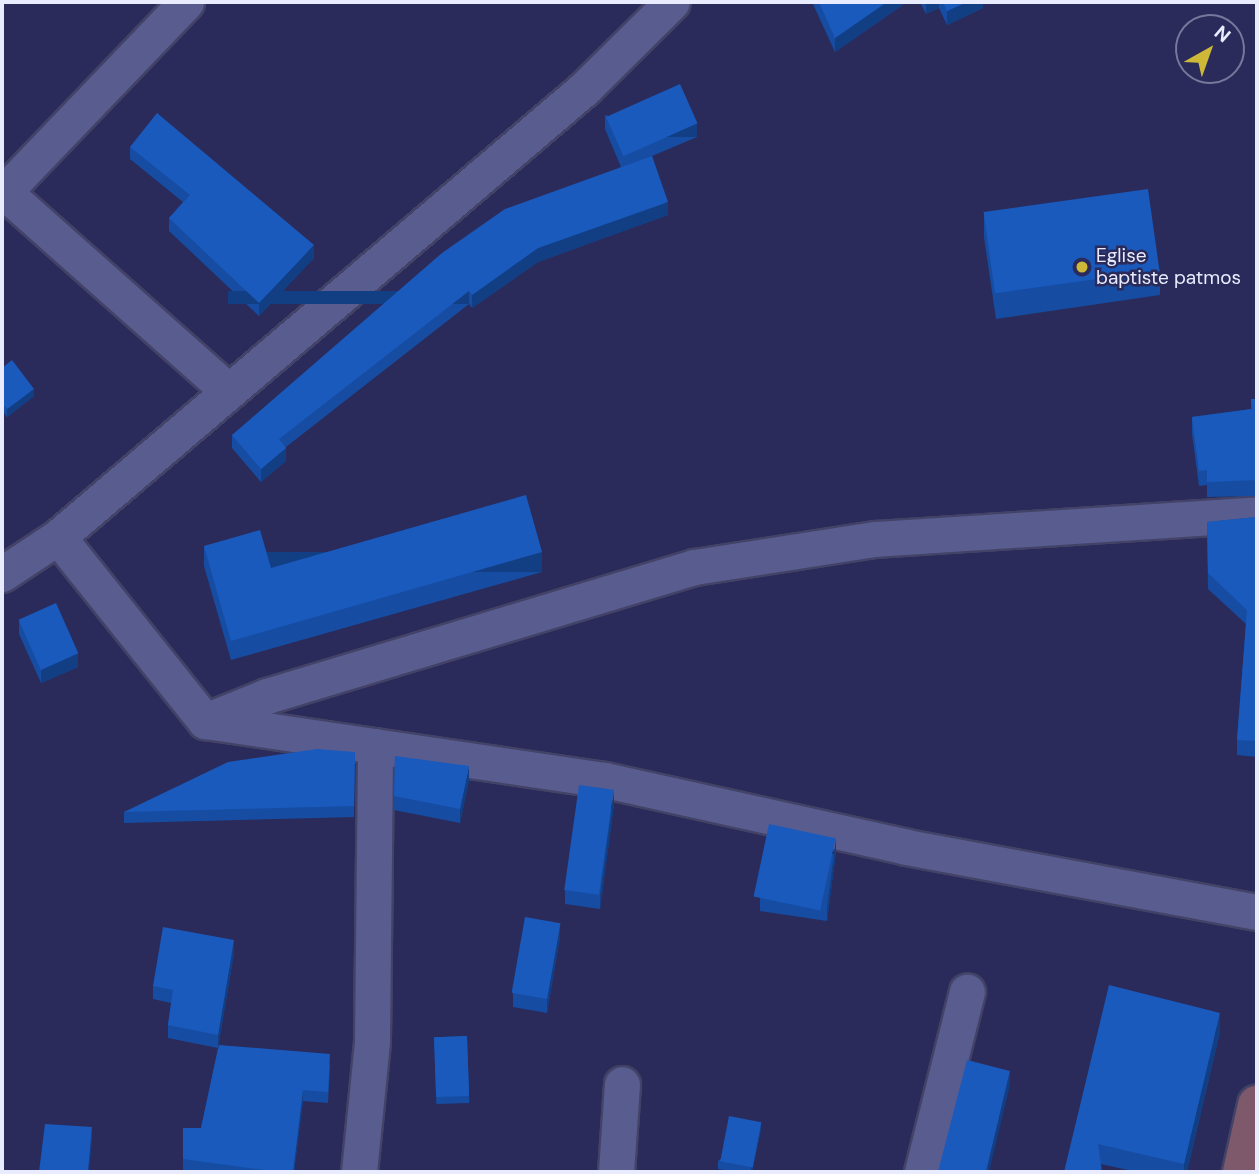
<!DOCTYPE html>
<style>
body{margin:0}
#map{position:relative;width:1259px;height:1174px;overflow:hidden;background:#2a2b5a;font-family:"DM Sans",sans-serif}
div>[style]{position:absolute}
.roads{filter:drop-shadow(2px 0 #434267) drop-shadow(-2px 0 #434267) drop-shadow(0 2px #434267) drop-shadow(0 -2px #434267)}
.street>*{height:35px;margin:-17.5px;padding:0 17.5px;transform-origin:17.5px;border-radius:17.5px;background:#585c8f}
.secondary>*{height:38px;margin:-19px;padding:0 19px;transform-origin:19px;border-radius:19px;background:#7e596c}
.wall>*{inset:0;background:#164da3;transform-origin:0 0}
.shaded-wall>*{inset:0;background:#123f84;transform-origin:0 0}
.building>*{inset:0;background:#1a5abd;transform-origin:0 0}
.dots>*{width:19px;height:19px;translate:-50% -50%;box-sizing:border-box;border:4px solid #2a2b5a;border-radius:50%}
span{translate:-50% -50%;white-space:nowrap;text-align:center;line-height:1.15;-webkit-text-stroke:5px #2a2b5a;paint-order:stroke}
.poi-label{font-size:19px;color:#e9ecfe}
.left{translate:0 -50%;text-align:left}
.frame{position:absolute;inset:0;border:4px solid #e9ecfe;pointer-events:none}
.north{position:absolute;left:1175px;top:14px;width:70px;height:70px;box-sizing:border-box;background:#2a2b5a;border:2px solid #76789c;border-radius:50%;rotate:40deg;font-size:19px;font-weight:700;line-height:28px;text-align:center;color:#e9ecfe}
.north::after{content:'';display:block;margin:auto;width:24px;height:32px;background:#ceb837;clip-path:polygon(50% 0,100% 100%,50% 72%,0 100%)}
</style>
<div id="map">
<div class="roads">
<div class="street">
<div style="left:2px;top:190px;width:301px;rotate:41.6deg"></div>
<div style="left:4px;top:192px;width:263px;rotate:-46.2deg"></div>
<div style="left:58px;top:537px;width:236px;rotate:51.4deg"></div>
<div style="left:205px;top:721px;width:404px;rotate:8.4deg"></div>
<div style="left:605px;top:780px;width:308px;rotate:12.5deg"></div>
<div style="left:906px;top:847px;width:357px;rotate:10.5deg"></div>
<div style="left:2px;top:574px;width:67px;rotate:-33.5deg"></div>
<div style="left:58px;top:537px;width:692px;rotate:-40.43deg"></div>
<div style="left:585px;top:88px;width:122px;rotate:-44.7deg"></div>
<div style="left:205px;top:721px;width:67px;rotate:-22deg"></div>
<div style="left:267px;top:696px;width:446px;rotate:-16.8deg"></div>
<div style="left:694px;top:567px;width:183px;rotate:-8.8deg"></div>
<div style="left:875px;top:539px;width:383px;rotate:-3.7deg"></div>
<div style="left:359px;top:1172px;width:132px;rotate:-84.3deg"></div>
<div style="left:372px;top:1041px;width:295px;rotate:-89.4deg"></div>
<div style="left:616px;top:1172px;width:88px;rotate:-86.1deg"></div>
<div style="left:922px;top:1172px;width:186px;rotate:-76deg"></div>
</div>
<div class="secondary">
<div style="left:1242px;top:1172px;width:69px;rotate:-77.4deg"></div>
</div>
</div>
<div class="wall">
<div style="clip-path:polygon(812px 2px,907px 2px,835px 52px)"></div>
<div style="clip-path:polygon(920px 2px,983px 2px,983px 8px,947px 25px,939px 8px,926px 14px)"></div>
<div style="clip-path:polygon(605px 115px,697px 137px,652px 156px,668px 215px,538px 262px,472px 308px,469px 304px,286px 447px,286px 461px,261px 482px,232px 448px,232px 435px,621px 167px,605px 129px)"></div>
<div style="clip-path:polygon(130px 147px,314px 258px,259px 316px,169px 231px,169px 218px,183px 202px,130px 159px)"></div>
<div style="clip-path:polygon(984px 213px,1160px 270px,1160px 295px,996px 319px,984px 237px)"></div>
<div style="clip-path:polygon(2px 368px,34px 396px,7px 417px,2px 410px)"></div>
<div style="clip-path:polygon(1251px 399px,1257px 399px,1257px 496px,1207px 497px,1207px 485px,1199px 486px,1192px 433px,1192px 417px,1251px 409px)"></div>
<div style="clip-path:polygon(1257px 517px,1257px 757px,1237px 755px,1237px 740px,1246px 624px,1208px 589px,1207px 522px)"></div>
<div style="clip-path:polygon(204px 546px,271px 568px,542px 572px,231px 660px,204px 566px)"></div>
<div style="clip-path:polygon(19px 620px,78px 667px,41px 683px,19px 634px)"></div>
<div style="clip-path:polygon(355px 752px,354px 817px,124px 823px,124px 812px)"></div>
<div style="clip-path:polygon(395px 756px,469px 780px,460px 823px,394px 810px)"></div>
<div style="clip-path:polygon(614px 804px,600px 909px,565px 904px,565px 890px)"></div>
<div style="clip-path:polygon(836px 852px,827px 921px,760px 911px,760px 897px)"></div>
<div style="clip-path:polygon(560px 937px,547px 1013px,513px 1007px,513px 993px)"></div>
<div style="clip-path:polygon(234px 953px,218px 1048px,330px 1065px,328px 1103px,303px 1101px,294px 1172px,197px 1172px,183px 1170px,183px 1128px,201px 1128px,218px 1048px,168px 1038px,168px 1025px,171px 1003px,153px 999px,153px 986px)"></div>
<div style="clip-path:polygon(1220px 1032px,1187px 1172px,1137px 1172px,1101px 1164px,1064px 1172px)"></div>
<div style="left:467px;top:1036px;width:67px;height:33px;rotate:88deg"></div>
<div style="clip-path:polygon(761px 1129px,752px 1172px,736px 1172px,718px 1169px,718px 1161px)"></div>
</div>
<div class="shaded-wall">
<div style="clip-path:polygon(887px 2px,907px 2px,835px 52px,835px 38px)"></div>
<div style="clip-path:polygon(926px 2px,939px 2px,939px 8px,926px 14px)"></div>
<div style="clip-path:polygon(967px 2px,983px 2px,983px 8px,947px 25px,947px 11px)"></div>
<div style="left:697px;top:123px;width:14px;height:82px;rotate:90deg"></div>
<div style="clip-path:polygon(668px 202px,668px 215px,538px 262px,472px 308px,472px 295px,538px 248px)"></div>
<div style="clip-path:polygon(314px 245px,314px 258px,259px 316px,259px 303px)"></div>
<div style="left:469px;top:291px;width:13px;height:241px;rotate:90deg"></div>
<div style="clip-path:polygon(34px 389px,34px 396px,7px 417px,7px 409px)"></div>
<div style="clip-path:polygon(286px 448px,286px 461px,261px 482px,261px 469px)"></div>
<div style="left:542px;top:552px;width:20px;height:323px;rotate:90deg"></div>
<div style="clip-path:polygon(78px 653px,78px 667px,41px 683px,41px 669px)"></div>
<div style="clip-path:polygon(469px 766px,469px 780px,460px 823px,460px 809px)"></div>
<div style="clip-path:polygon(614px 790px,614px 804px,600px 909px,600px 895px)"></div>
<div style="clip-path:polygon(836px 838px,836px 852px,827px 921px,827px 907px)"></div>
<div style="clip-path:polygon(560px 923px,560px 937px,547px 1013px,547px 999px)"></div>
<div style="clip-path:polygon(234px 940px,234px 953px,218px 1048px,218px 1035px)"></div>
<div style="clip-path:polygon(1220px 1013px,1220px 1032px,1187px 1172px,1184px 1172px,1184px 1164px)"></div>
<div style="clip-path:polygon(1010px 1071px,1010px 1085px,989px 1172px,986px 1172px)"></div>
<div style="clip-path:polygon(303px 1090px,303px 1101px,294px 1172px,293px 1172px)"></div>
<div style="clip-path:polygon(761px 1122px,761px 1129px,751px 1172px,751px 1168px)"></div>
<div style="clip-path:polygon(92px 1127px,92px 1141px,89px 1172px,88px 1172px)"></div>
</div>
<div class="building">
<div style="clip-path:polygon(819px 2px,887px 2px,835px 38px)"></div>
<div style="clip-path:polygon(943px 2px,967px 2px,947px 11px)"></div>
<div style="left:680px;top:84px;width:43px;height:81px;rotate:66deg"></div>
<div style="clip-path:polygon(157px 113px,314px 245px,259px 303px,169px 218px,190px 195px,130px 147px)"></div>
<div style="clip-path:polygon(652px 156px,668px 202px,538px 248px,472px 295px,469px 291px,279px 439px,286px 448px,261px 469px,232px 435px,442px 253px,505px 209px)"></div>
<div style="left:1148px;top:189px;width:82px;height:166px;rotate:82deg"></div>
<div style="clip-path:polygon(12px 360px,34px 389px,7px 409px,2px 403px,2px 368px)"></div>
<div style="clip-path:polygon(1251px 399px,1257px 399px,1257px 480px,1207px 482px,1207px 470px,1199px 471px,1192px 417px,1252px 409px)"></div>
<div style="clip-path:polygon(526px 495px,542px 552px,231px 641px,204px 546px,260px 530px,271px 568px)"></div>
<div style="clip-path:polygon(1257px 517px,1257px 741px,1237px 740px,1247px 610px,1208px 573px,1207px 522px)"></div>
<div style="left:56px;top:603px;width:55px;height:41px;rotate:66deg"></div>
<div style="clip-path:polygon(317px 749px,355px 752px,354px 806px,124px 812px,228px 762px)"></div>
<div style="clip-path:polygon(395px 756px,469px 766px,460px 809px,394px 796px)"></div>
<div style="left:579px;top:785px;width:35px;height:106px;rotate:8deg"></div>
<div style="left:769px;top:824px;width:68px;height:74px;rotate:12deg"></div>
<div style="left:525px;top:917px;width:36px;height:77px;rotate:10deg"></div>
<div style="clip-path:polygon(163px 927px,234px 940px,218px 1035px,168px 1025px,173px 990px,153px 986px)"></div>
<div style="clip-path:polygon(1109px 985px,1220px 1013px,1184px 1164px,1098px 1144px,1102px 1172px,1064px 1172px)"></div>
<div style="left:467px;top:1036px;width:60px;height:33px;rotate:88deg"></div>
<div style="clip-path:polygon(219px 1045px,330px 1054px,328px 1092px,303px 1090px,293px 1172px,279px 1172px,183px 1159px,183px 1128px,201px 1128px)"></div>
<div style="clip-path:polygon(967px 1060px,1010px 1071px,986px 1172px,938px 1172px)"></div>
<div style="left:729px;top:1116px;width:33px;height:46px;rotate:11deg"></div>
<div style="clip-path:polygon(45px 1124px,92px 1127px,88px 1172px,39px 1172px)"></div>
</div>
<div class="dots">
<div style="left:1082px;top:267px;background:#ceb837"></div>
</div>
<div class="poi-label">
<span class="left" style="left:1096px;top:267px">Eglise<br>baptiste patmos</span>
</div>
<div class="frame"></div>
<div class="north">N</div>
</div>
